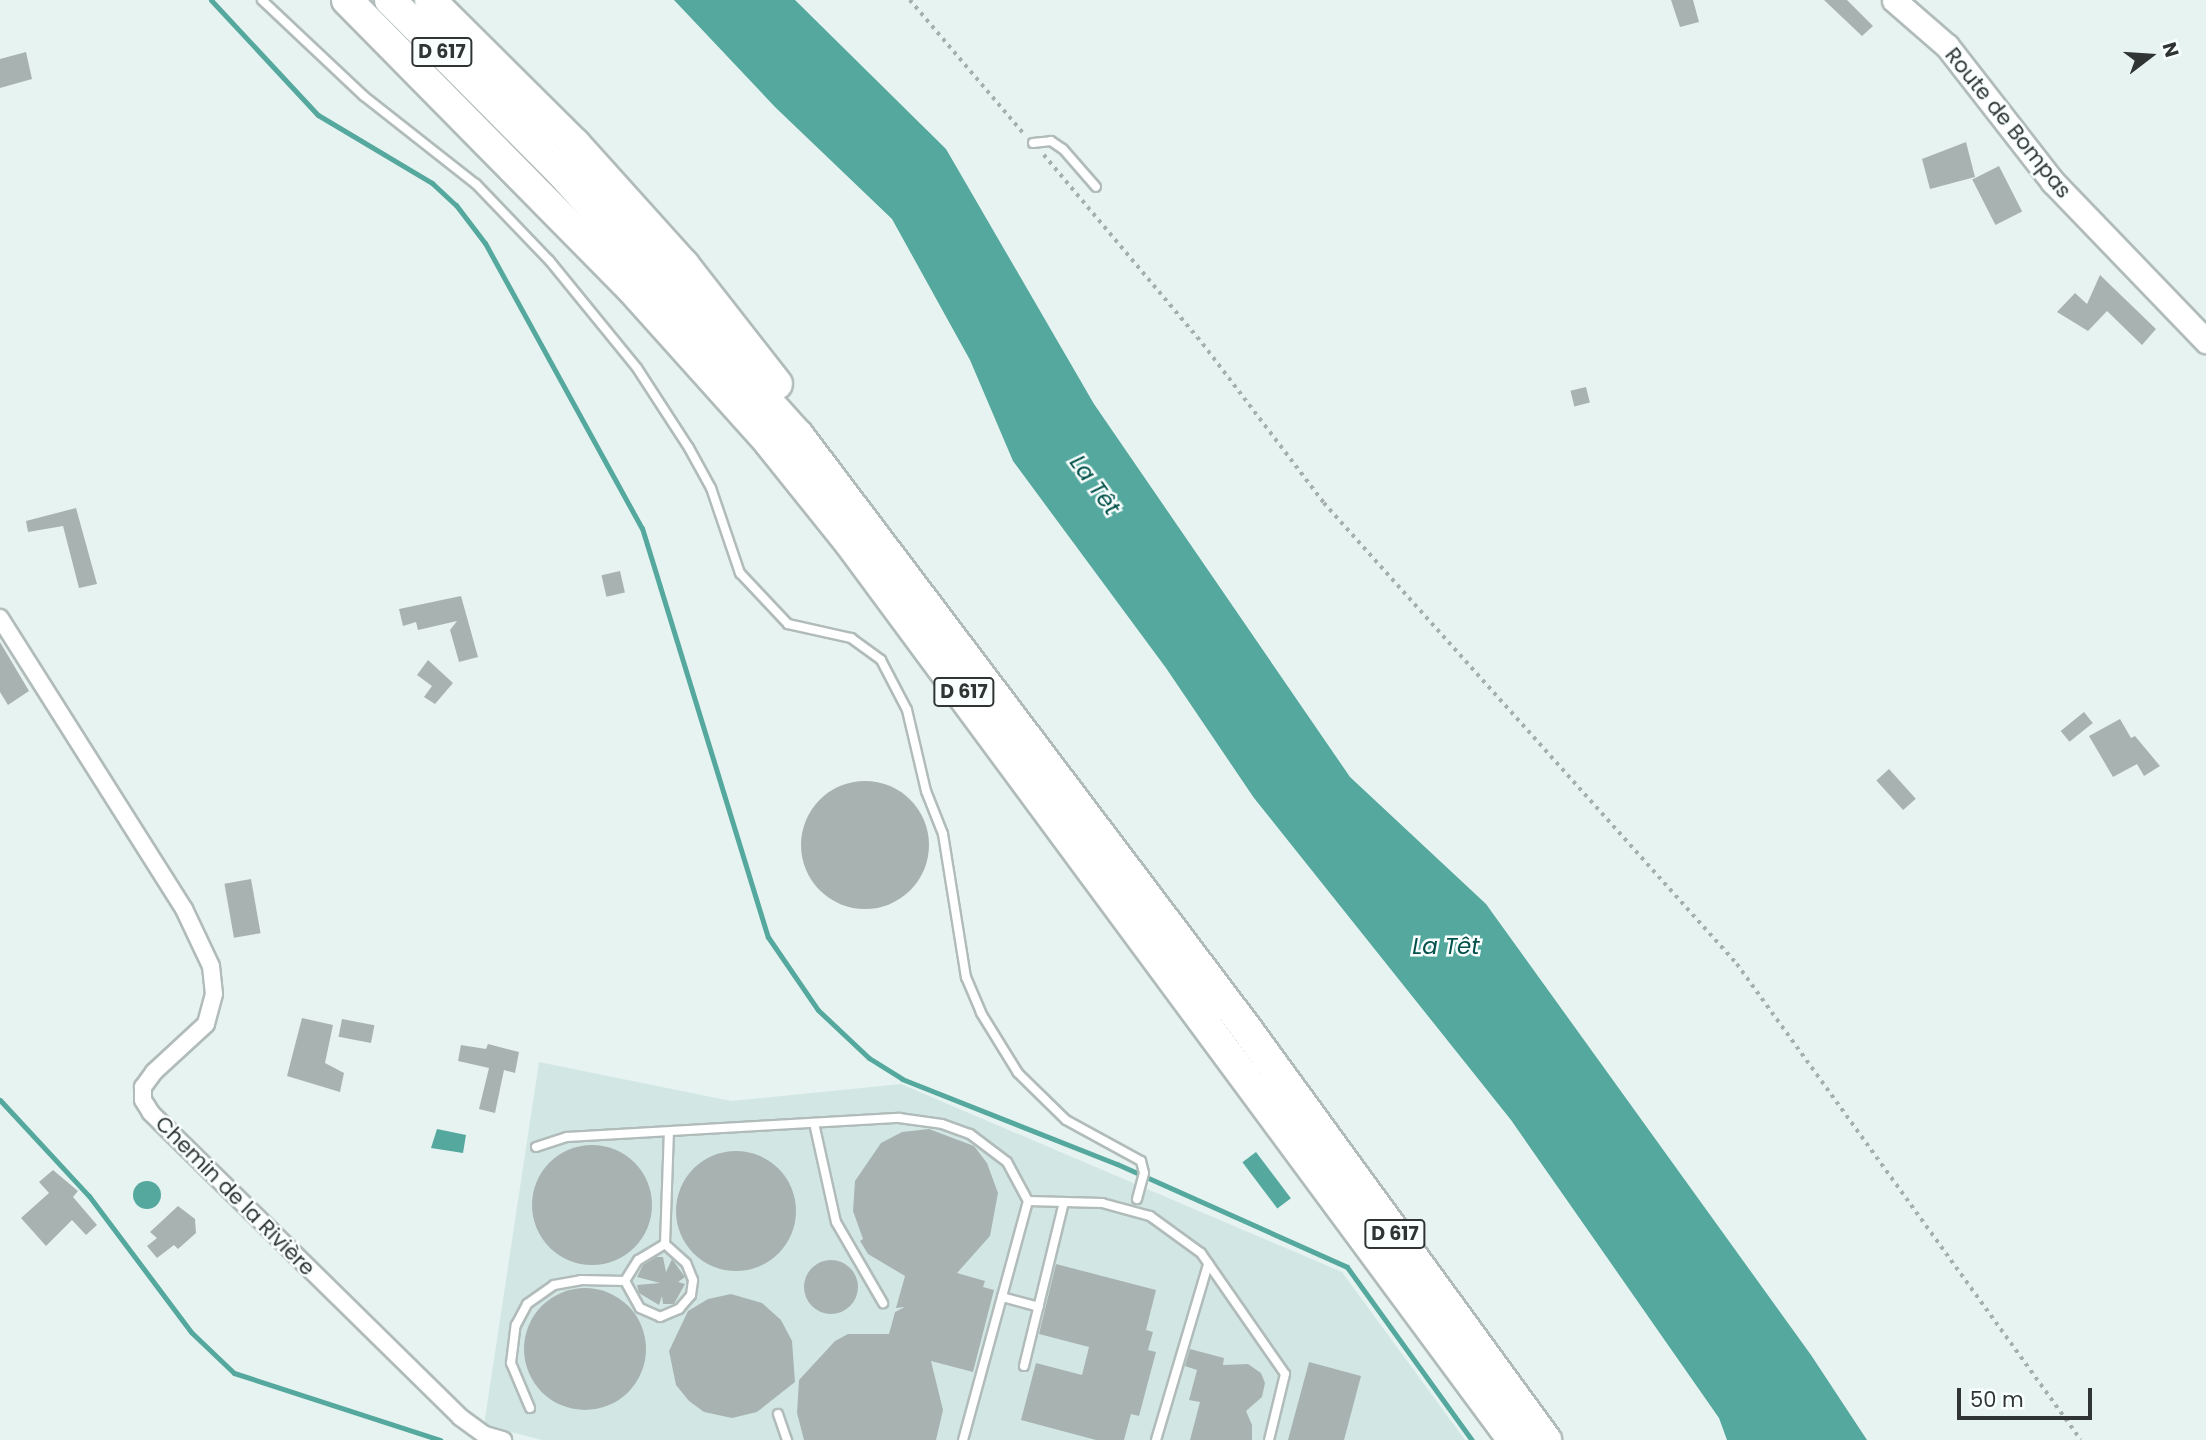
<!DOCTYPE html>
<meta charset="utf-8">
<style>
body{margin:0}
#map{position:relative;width:2206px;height:1440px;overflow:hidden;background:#e7f3f1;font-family:Poppins,sans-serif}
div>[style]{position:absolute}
.built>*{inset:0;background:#d2e7e4}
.water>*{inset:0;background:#55a89e;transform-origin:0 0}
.round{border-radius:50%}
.stream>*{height:5px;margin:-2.5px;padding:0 2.5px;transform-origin:2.5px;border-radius:2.5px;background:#55a89e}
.building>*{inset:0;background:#a8b3b1;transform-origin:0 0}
.path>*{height:3.5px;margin-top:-1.75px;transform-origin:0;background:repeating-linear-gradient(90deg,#a5afad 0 3.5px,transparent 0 8.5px)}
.roads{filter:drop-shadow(2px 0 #b1bcba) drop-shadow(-2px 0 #b1bcba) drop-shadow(0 2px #b1bcba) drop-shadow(0 -2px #b1bcba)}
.lane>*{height:8px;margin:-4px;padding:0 4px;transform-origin:4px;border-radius:4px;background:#fff}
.street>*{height:16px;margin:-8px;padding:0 8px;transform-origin:8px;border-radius:8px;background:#fff}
.secondary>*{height:23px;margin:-11.5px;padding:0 11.5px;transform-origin:11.5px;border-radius:11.5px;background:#fff}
.highway>*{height:30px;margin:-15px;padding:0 15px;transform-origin:15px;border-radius:15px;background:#fff}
span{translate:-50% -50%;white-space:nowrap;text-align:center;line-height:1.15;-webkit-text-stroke:5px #f8fffe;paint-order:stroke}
.shield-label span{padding:2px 5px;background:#f8fffe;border:2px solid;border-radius:5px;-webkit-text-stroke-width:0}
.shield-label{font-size:19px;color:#303534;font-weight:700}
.street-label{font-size:21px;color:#303534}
.water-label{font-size:23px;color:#03514a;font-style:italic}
.north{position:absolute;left:2115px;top:21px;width:70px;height:70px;-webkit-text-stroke:5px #f8fffe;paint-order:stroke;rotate:73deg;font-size:19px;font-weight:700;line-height:28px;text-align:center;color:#303534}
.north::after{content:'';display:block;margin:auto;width:24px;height:32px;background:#303534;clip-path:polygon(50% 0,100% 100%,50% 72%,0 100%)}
.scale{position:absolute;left:1957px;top:1388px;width:135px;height:32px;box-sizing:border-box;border:4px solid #303534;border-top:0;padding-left:9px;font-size:21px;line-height:24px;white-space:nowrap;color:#303534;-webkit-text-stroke:5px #f8fffe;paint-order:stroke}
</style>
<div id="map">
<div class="built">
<div style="clip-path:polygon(539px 1062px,731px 1101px,901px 1084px,1342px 1272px,1465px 1440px,542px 1440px,484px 1425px)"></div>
</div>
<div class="water">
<div style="clip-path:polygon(674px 0,795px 0,946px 149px,1094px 404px,1350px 777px,1486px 904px,1811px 1355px,1867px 1440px,1727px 1440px,1719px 1418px,1511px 1120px,1254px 798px,1166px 668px,1013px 461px,970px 360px,892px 219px,775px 107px)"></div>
<div style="clip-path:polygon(437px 1129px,466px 1135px,463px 1153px,431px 1148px)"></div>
<div style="left:1256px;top:1152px;width:58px;height:17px;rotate:53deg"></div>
<div class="round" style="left:133px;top:1181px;width:28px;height:28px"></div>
</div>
<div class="stream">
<div style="left:211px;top:0;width:157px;rotate:47.1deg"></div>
<div style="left:318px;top:115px;width:133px;rotate:30.8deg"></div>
<div style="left:432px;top:183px;width:33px;rotate:43deg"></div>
<div style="left:456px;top:205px;width:48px;rotate:52.7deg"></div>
<div style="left:485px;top:243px;width:325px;rotate:61.2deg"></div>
<div style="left:642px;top:528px;width:428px;rotate:72.9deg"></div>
<div style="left:768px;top:937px;width:88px;rotate:55.6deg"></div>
<div style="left:818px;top:1010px;width:70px;rotate:43.3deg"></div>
<div style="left:869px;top:1058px;width:39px;rotate:32deg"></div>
<div style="left:902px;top:1079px;width:231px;rotate:21.6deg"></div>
<div style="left:1117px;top:1164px;width:252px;rotate:24.1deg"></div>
<div style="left:1347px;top:1267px;width:213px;rotate:54.2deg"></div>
<div style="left:0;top:1100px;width:131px;rotate:47.2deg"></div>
<div style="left:89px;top:1196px;width:170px;rotate:53.1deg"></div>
<div style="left:191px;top:1332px;width:59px;rotate:43.6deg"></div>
<div style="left:234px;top:1373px;width:217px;rotate:18deg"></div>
</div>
<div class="building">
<div style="clip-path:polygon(1671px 0,1693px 0,1699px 22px,1680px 27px)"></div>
<div style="clip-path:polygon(1824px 0,1847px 0,1873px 26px,1862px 36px)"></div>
<div style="clip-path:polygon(26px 52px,32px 79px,0 88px,0 59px)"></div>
<div style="clip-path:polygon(1966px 142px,1975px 177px,1930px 189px,1922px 159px)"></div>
<div style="left:1999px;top:166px;width:51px;height:30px;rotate:63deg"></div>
<div style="clip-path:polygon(2100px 275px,2156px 329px,2142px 345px,2107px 311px,2088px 331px,2057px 312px,2075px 293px,2087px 304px)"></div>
<div style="left:1586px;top:387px;width:16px;height:16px;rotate:76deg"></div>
<div style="clip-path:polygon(76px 508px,97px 584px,79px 588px,63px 526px,28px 532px,26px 521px)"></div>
<div style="left:620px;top:571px;width:22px;height:19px;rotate:77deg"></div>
<div style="clip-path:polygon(461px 596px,478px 657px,459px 662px,450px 630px,457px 621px,418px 630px,416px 622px,403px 626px,399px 609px)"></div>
<div style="clip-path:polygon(0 642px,29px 691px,8px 705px,0 692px)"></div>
<div style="clip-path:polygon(428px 660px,453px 683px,435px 704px,424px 697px,432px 686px,417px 675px)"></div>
<div style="left:2084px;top:712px;width:14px;height:30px;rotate:51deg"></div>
<div style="clip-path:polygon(2120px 719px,2131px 738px,2135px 736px,2160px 766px,2144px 776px,2137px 764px,2113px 777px,2089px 736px)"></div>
<div style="left:1889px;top:769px;width:40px;height:17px;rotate:48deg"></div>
<div class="round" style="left:801px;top:781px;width:128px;height:128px"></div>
<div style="left:251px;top:879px;width:55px;height:27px;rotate:80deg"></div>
<div style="clip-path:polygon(302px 1018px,333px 1025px,325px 1063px,344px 1073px,340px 1092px,287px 1076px)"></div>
<div style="left:342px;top:1019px;width:33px;height:18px;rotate:11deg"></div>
<div style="clip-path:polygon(488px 1044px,519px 1052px,515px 1073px,504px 1070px,495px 1113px,479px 1109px,489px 1068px,458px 1061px,461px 1045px,486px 1049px)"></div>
<div style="clip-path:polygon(929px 1129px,974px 1146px,987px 1163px,998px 1193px,990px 1236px,957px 1273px,985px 1281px,983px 1287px,994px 1290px,973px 1372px,931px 1361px,943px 1410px,936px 1440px,804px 1440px,797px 1413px,799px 1380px,835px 1341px,848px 1334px,889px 1334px,895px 1312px,905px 1307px,896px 1308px,905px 1276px,868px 1254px,860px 1241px,863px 1239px,853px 1211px,855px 1181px,881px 1143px,902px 1132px)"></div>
<div class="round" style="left:532px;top:1145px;width:120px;height:120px"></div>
<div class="round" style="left:676px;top:1151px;width:120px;height:120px"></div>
<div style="clip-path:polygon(53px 1170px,78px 1191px,73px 1197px,97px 1225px,86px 1235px,72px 1220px,46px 1246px,21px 1218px,49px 1193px,39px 1182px)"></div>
<div style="clip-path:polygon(178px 1206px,195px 1219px,196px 1233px,178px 1249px,174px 1245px,157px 1258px,147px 1246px,157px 1238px,150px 1232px)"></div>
<div style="clip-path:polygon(656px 1257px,663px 1257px,666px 1272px,672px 1259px,685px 1277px,678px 1282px,685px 1284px,674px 1304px,663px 1304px,662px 1296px,659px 1305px,639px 1293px,637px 1285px,660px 1283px,637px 1277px,643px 1265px)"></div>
<div class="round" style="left:804px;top:1260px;width:54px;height:54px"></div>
<div style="clip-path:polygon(1056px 1264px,1156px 1290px,1146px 1330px,1153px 1332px,1148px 1350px,1156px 1352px,1139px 1416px,1131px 1414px,1124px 1440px,1096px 1440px,1021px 1420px,1036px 1363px,1082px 1375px,1089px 1347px,1039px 1334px)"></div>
<div class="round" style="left:524px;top:1288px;width:122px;height:122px"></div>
<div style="clip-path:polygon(731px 1294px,762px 1303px,781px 1320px,792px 1341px,795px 1382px,757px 1412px,732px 1418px,704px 1412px,689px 1401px,676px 1385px,669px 1351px,688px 1311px,708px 1299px)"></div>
<div style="clip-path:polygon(1190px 1349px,1224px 1358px,1223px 1365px,1248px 1364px,1261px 1373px,1265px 1383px,1262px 1397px,1246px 1411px,1252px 1425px,1252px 1440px,1190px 1440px,1200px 1402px,1189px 1400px,1197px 1370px,1185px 1366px)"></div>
<div style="clip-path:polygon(1309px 1362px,1361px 1376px,1344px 1440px,1288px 1440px)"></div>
</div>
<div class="path">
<div style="left:910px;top:0;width:176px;rotate:49.6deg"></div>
<div style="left:1044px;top:155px;width:247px;rotate:49.9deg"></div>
<div style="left:1203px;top:344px;width:200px;rotate:52.7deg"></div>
<div style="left:1324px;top:503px;width:619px;rotate:48.14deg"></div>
<div style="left:1737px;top:964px;width:587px;rotate:54.14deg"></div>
</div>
<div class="roads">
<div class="lane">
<div style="left:262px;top:0;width:140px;rotate:43.3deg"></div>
<div style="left:364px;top:96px;width:142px;rotate:38.2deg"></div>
<div style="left:476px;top:184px;width:105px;rotate:46.2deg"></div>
<div style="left:549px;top:260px;width:139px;rotate:50.8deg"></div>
<div style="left:637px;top:368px;width:95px;rotate:57deg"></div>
<div style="left:689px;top:448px;width:46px;rotate:61.2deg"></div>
<div style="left:711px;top:488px;width:90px;rotate:71.2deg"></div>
<div style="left:740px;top:573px;width:70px;rotate:46.7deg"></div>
<div style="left:788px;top:624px;width:65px;rotate:12.5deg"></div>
<div style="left:851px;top:638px;width:37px;rotate:36deg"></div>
<div style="left:881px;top:660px;width:56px;rotate:62.5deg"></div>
<div style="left:907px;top:710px;width:83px;rotate:76.8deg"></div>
<div style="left:926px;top:791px;width:46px;rotate:68.4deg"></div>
<div style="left:943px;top:834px;width:145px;rotate:80.9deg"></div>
<div style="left:966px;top:977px;width:39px;rotate:67deg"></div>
<div style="left:981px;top:1013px;width:70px;rotate:58.3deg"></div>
<div style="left:1018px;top:1073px;width:67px;rotate:44.4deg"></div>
<div style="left:1066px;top:1120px;width:85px;rotate:28.7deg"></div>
<div style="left:1141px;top:1161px;width:12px;rotate:76deg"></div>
<div style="left:1144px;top:1173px;width:27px;rotate:105deg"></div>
<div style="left:1033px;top:143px;width:18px;rotate:-6deg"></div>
<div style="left:1051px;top:141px;width:14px;rotate:34deg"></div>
<div style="left:1063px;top:149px;width:50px;rotate:49deg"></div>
<div style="left:814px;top:1123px;width:101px;rotate:77.5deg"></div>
<div style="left:836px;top:1222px;width:94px;rotate:59.9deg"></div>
<div style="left:536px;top:1147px;width:33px;rotate:-18deg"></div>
<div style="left:567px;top:1137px;width:333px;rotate:-3.3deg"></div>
<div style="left:899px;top:1118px;width:43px;rotate:7.9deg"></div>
<div style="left:942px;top:1124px;width:30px;rotate:20deg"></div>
<div style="left:970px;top:1134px;width:46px;rotate:37.1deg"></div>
<div style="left:1007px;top:1162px;width:44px;rotate:61.7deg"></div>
<div style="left:1028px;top:1201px;width:248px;rotate:105.2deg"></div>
<div style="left:1028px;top:1201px;width:74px;rotate:1.5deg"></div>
<div style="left:1102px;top:1203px;width:50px;rotate:15.2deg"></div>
<div style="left:1150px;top:1216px;width:63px;rotate:36deg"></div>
<div style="left:1201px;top:1253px;width:147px;rotate:55.2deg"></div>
<div style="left:1285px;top:1374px;width:68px;rotate:103.6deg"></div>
<div style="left:665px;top:1244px;width:31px;rotate:149deg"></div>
<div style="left:638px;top:1260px;width:25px;rotate:122deg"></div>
<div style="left:625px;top:1281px;width:31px;rotate:61deg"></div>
<div style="left:640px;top:1308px;width:22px;rotate:24deg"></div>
<div style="left:660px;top:1317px;width:21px;rotate:-23deg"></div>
<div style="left:679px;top:1309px;width:18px;rotate:-49deg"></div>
<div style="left:691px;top:1295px;width:15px;rotate:-82deg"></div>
<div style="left:693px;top:1280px;width:18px;rotate:-112deg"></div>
<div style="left:686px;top:1263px;width:28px;rotate:-138deg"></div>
<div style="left:665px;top:1244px;width:112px;rotate:-88deg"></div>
<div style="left:1002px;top:1297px;width:38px;rotate:15deg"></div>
<div style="left:1024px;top:1366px;width:169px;rotate:-76.3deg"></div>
<div style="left:530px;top:1408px;width:49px;rotate:-112.9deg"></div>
<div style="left:511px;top:1363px;width:38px;rotate:-83deg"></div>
<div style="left:516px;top:1325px;width:24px;rotate:-62deg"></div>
<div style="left:527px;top:1304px;width:33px;rotate:-35deg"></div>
<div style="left:554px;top:1285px;width:27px;rotate:-10deg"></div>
<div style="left:581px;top:1280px;width:44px;rotate:1.3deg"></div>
<div style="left:778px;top:1414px;width:28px;rotate:71deg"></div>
<div style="left:1156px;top:1440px;width:184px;rotate:-73.5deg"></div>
</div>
<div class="street">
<div style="left:0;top:618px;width:344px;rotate:57.7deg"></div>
<div style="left:184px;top:909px;width:63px;rotate:64.7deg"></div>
<div style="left:211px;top:966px;width:28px;rotate:84deg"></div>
<div style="left:214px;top:994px;width:31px;rotate:105deg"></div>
<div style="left:206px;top:1024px;width:71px;rotate:137.3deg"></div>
<div style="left:154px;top:1072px;width:19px;rotate:126deg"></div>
<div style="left:143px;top:1087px;width:13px;rotate:90deg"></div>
<div style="left:143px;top:1100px;width:15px;rotate:58deg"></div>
<div style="left:151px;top:1113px;width:433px;rotate:44.5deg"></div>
<div style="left:460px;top:1417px;width:31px;rotate:36deg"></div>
<div style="left:485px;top:1435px;width:19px;rotate:16deg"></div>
</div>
<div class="secondary">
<div style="left:1894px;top:0;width:70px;rotate:41deg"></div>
<div style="left:1947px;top:46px;width:172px;rotate:52.1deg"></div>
<div style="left:2053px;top:182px;width:221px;rotate:46.1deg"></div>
</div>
<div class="highway">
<div style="left:347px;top:0;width:404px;rotate:45.4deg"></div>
<div style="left:631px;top:288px;width:207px;rotate:48.1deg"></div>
<div style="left:769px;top:442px;width:129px;rotate:51.3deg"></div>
<div style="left:850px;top:543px;width:1115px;rotate:53.53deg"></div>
<div style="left:390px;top:0;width:243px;rotate:45.2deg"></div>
<div style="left:561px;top:172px;width:354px;rotate:48deg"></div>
<div style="left:798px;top:435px;width:743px;rotate:52.93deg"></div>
<div style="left:1246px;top:1028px;width:510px;rotate:53.94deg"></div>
<div style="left:430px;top:0;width:204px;rotate:44.8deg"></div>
<div style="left:575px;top:144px;width:163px;rotate:48deg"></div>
<div style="left:684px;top:265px;width:151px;rotate:52deg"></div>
</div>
</div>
<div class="shield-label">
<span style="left:442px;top:52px">D 617</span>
<span style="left:964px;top:692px">D 617</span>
<span style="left:1395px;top:1234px">D 617</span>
</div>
<div class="street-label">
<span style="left:2008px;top:123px;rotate:51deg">Route de Bompas</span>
<span style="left:235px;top:1196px;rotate:45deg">Chemin de la Rivière</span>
</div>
<div class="water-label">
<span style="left:1095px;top:485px;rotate:54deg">La Têt</span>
<span style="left:1446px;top:946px">La Têt</span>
</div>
<div class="north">N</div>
<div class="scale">50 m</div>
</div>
